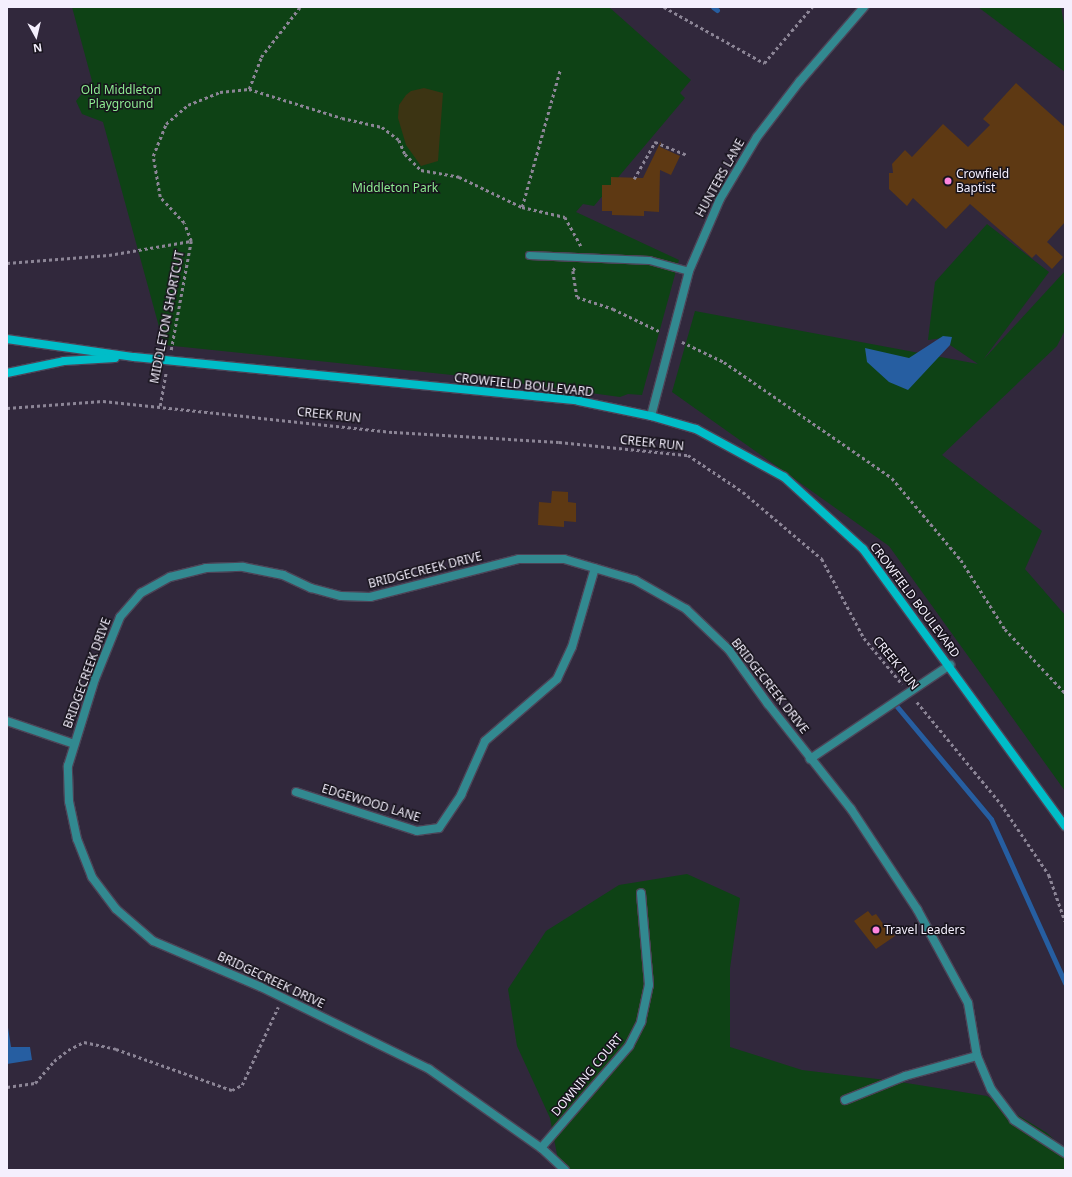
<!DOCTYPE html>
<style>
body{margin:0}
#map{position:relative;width:1072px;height:1177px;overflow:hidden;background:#31283c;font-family:"Noto Sans",sans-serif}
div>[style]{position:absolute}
.green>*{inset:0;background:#0e4215}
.sand>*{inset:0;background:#3c3413}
.water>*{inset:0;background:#265ea1}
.stream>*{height:5px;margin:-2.5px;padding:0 2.5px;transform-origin:2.5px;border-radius:2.5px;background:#265ea1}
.building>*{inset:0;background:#5e3913}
.path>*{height:2.5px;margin-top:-1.25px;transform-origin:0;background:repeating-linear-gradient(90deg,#8c8596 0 3px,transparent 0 6px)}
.roads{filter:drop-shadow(1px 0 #4c4457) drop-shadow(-1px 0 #4c4457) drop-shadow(0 1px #4c4457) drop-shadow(0 -1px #4c4457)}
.service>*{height:7px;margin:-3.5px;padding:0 3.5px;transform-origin:3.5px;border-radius:3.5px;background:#328990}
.minor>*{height:8px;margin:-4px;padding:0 4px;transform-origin:4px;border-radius:4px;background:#328990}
.secondary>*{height:8px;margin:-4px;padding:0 4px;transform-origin:4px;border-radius:4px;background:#00bdc8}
.dots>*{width:11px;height:11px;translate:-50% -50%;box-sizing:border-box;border:2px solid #17131c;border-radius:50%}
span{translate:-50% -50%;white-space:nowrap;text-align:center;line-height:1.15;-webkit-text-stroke:3px #17131c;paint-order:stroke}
.park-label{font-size:12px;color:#8deb91}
.poi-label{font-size:12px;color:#f4effd}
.left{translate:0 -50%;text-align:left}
.street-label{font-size:12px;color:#f4effd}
.frame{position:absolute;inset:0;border:8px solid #f4effd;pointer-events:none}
.north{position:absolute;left:16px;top:16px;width:40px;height:40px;-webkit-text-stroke:3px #17131c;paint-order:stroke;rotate:172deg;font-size:11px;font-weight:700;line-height:16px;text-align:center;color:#f4effd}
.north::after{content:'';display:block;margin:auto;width:14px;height:18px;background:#f4effd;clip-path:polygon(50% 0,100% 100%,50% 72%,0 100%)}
</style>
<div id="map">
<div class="green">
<div style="clip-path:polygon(72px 7px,609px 7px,691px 80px,680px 93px,685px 98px,594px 206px,583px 204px,576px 212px,679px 260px,642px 395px,628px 394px,620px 397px,481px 378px,164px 345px,103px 122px,82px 114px,76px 101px,92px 81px)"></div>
<div style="clip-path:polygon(978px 7px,1061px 7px,1065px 31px,1065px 72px)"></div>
<div style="clip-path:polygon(987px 224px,1049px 272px,983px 360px,1065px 271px,1065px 330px,1057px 346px,942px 455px,1042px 531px,1025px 569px,1065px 615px,1065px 791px,889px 546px,672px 392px,695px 311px,978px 364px,950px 345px,951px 337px,928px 340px,935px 282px)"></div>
<div style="clip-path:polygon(687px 874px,740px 898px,730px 968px,730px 1047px,802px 1070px,894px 1081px,987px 1096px,1047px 1133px,1065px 1150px,1065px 1170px,560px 1170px,550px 1118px,517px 1046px,508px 989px,546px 931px,619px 885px)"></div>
</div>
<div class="sand">
<div style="clip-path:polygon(424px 88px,443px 93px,438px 161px,421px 166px,406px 145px,398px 118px,399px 105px,406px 95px,411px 91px)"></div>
</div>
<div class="water">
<div style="clip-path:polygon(943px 336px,952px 337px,950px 345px,908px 390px,889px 382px,867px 362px,865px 348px,909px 358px)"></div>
<div style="clip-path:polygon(7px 1021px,11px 1047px,30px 1047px,32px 1060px,7px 1064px)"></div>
</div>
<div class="stream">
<div style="left:713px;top:7px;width:5px;rotate:37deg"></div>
<div style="left:894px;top:703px;width:151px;rotate:50.1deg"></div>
<div style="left:991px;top:819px;width:180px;rotate:65.7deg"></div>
</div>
<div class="building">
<div style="clip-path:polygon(1016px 83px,1065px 127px,1065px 222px,1047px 242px,1063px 257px,1052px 269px,1036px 254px,1032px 258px,970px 204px,946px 229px,913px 198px,907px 206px,889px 189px,889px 173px,893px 173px,892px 164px,905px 150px,912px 157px,943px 124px,968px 147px,990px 125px,983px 119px)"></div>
<div style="clip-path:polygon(661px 141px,660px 147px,680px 156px,671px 175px,660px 170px,659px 212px,644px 211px,644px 216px,612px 215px,612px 211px,602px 211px,602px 185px,611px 185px,611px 177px,643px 178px)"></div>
<div style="clip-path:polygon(552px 491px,568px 492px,568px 502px,576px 503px,576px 522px,564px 521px,564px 527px,538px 525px,539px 502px,551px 503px)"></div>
<div style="clip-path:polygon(868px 911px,872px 916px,876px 914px,884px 925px,887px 923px,895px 936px,876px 949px,854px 921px)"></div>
</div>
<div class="path">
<div style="left:664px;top:7px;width:115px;rotate:29.2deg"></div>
<div style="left:764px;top:63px;width:74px;rotate:-49.4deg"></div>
<div style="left:249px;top:89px;width:97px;rotate:17.3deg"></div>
<div style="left:342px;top:118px;width:41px;rotate:12.7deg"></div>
<div style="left:382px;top:127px;width:21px;rotate:37deg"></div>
<div style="left:399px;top:140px;width:15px;rotate:67deg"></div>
<div style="left:405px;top:154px;width:23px;rotate:45deg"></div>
<div style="left:421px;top:170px;width:39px;rotate:10deg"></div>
<div style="left:459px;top:177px;width:70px;rotate:25.5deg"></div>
<div style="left:522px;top:207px;width:44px;rotate:13.1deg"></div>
<div style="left:565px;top:217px;width:33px;rotate:61deg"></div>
<div style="left:634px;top:179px;width:43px;rotate:-60.4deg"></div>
<div style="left:655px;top:142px;width:35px;rotate:22deg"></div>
<div style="left:522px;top:207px;width:142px;rotate:-74.5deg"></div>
<div style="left:7px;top:263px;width:102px;rotate:-4.5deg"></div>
<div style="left:109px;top:255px;width:83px;rotate:-9.7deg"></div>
<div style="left:575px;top:268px;width:4px;rotate:124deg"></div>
<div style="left:573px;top:271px;width:26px;rotate:81deg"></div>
<div style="left:577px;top:297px;width:38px;rotate:18deg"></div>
<div style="left:613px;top:309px;width:53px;rotate:25.6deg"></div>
<div style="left:682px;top:342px;width:47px;rotate:25.5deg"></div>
<div style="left:724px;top:362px;width:204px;rotate:34.6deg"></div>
<div style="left:892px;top:478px;width:107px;rotate:49.9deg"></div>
<div style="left:961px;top:560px;width:82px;rotate:57.5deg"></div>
<div style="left:1005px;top:629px;width:88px;rotate:46.8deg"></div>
<div style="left:171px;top:350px;width:111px;rotate:-79.6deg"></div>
<div style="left:191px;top:241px;width:19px;rotate:-111deg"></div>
<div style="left:184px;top:223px;width:35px;rotate:-133deg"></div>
<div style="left:160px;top:197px;width:42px;rotate:-99.7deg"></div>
<div style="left:153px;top:156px;width:35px;rotate:-68deg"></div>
<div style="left:166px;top:124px;width:29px;rotate:-41deg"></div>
<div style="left:188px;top:105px;width:35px;rotate:-22deg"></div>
<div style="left:220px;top:92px;width:29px;rotate:-6deg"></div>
<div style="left:249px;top:89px;width:34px;rotate:-69deg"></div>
<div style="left:261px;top:57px;width:63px;rotate:-52deg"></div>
<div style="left:160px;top:406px;width:35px;rotate:-80deg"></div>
<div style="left:7px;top:408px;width:96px;rotate:-4.2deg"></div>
<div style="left:103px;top:401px;width:293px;rotate:6.1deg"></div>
<div style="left:394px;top:432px;width:165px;rotate:3.5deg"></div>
<div style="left:559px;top:442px;width:130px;rotate:5.8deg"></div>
<div style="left:688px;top:455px;width:66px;rotate:33.9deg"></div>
<div style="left:743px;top:492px;width:104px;rotate:40.3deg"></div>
<div style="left:822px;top:559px;width:89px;rotate:62deg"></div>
<div style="left:864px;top:638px;width:60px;rotate:50.4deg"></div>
<div style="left:917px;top:702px;width:132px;rotate:50.5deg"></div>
<div style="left:1001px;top:804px;width:86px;rotate:55.9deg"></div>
<div style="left:1049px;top:875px;width:49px;rotate:70.8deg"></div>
<div style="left:7px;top:1087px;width:28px;rotate:-8deg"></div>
<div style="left:35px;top:1083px;width:29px;rotate:-49deg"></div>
<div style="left:54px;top:1061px;width:18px;rotate:-38deg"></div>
<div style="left:68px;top:1050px;width:18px;rotate:-27deg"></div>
<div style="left:84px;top:1042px;width:33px;rotate:12deg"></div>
<div style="left:116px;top:1049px;width:123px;rotate:19.5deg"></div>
<div style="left:232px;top:1090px;width:11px;rotate:-27deg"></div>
<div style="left:242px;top:1085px;width:86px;rotate:-65.2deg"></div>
</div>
<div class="roads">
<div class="service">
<div style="left:529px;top:255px;width:120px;rotate:2.4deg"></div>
<div style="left:649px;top:260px;width:41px;rotate:15.4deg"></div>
</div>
<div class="minor">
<div style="left:651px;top:416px;width:150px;rotate:-75.3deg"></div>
<div style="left:689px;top:271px;width:78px;rotate:-66.7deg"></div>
<div style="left:720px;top:199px;width:72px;rotate:-59.2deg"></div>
<div style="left:757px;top:137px;width:71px;rotate:-52.5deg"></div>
<div style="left:800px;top:81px;width:98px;rotate:-49.1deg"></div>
<div style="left:7px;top:721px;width:71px;rotate:18.9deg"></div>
<div style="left:810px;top:759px;width:169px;rotate:-33.9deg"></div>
<div style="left:296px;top:792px;width:127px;rotate:17.9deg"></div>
<div style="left:417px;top:831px;width:22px;rotate:-8deg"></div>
<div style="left:439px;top:828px;width:40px;rotate:-56deg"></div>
<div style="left:461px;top:795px;width:59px;rotate:-66deg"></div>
<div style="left:485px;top:741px;width:95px;rotate:-40.7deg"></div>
<div style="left:557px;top:679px;width:35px;rotate:-65deg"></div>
<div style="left:572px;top:647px;width:82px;rotate:-73.8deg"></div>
<div style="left:845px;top:1100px;width:65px;rotate:-21.8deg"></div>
<div style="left:905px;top:1076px;width:75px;rotate:-15.5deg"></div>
<div style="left:541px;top:1148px;width:135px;rotate:-49.2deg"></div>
<div style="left:629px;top:1046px;width:27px;rotate:-63deg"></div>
<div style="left:641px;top:1022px;width:38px;rotate:-78deg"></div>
<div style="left:649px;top:985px;width:92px;rotate:-95deg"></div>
<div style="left:565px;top:1170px;width:33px;rotate:-137deg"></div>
<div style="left:541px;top:1148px;width:137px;rotate:-144.8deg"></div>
<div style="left:429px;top:1069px;width:187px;rotate:-154deg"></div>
<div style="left:261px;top:987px;width:117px;rotate:-156.9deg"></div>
<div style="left:153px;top:941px;width:49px;rotate:-139.1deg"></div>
<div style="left:116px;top:909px;width:40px;rotate:-127deg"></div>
<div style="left:92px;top:877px;width:41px;rotate:-111.5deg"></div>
<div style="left:77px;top:839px;width:39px;rotate:-102deg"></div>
<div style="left:69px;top:801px;width:35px;rotate:-92deg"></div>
<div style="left:68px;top:766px;width:91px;rotate:-72.8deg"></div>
<div style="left:95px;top:679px;width:67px;rotate:-68deg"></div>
<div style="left:120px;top:617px;width:32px;rotate:-49deg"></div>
<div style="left:141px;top:593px;width:33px;rotate:-29deg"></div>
<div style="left:170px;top:577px;width:37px;rotate:-14deg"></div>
<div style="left:206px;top:568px;width:37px;rotate:-2deg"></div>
<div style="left:243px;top:567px;width:41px;rotate:11.3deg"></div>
<div style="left:283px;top:575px;width:31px;rotate:25deg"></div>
<div style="left:311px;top:588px;width:31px;rotate:15deg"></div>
<div style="left:341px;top:596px;width:29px;rotate:2deg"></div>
<div style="left:370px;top:597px;width:154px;rotate:-14.3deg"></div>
<div style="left:519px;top:559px;width:45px"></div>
<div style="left:564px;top:559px;width:74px;rotate:16.5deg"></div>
<div style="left:635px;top:580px;width:59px;rotate:29.6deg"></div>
<div style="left:686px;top:609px;width:59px;rotate:43.6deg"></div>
<div style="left:729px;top:650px;width:67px;rotate:54.2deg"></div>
<div style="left:768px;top:704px;width:134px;rotate:51.7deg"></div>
<div style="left:851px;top:809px;width:120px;rotate:56.6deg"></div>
<div style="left:917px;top:909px;width:107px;rotate:61.5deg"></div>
<div style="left:968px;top:1003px;width:54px;rotate:80.4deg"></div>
<div style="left:977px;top:1056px;width:36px;rotate:67deg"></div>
<div style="left:991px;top:1089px;width:39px;rotate:53deg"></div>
<div style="left:1014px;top:1120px;width:61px;rotate:32.9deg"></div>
</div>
<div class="secondary">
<div style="left:7px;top:339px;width:128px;rotate:8.1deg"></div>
<div style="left:134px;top:357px;width:447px;rotate:5.6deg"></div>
<div style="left:579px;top:401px;width:74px;rotate:11.8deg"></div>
<div style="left:651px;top:416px;width:47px;rotate:16.1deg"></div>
<div style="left:696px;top:429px;width:100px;rotate:28.6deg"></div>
<div style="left:784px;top:477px;width:107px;rotate:42.3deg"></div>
<div style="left:863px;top:549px;width:343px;rotate:53.9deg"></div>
<div style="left:7px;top:373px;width:58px;rotate:-11.9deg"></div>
<div style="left:64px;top:361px;width:51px;rotate:-3.4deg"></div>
</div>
</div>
<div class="dots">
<div style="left:948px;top:181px;background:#fe85df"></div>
<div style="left:876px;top:930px;background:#fe85df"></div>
</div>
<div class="park-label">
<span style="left:121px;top:97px">Old Middleton<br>Playground</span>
<span style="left:395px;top:188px">Middleton Park</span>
</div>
<div class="poi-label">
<span class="left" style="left:956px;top:181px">Crowfield<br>Baptist</span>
<span class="left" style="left:884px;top:930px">Travel Leaders</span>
</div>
<div class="street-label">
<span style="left:720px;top:178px;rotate:-61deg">HUNTERS LANE</span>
<span style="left:167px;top:317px;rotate:-79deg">MIDDLETON SHORTCUT</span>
<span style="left:524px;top:385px;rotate:6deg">CROWFIELD BOULEVARD</span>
<span style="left:329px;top:415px;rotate:6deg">CREEK RUN</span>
<span style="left:652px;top:443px;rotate:6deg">CREEK RUN</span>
<span style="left:425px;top:570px;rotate:-14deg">BRIDGECREEK DRIVE</span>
<span style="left:915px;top:600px;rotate:53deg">CROWFIELD BOULEVARD</span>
<span style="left:896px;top:663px;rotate:51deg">CREEK RUN</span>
<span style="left:87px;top:673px;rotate:-70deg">BRIDGECREEK DRIVE</span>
<span style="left:770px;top:686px;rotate:52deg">BRIDGECREEK DRIVE</span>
<span style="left:371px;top:803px;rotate:17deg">EDGEWOOD LANE</span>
<span style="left:271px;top:980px;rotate:25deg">BRIDGECREEK DRIVE</span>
<span style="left:587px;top:1075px;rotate:-50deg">DOWNING COURT</span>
</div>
<div class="frame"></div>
<div class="north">N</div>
</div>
